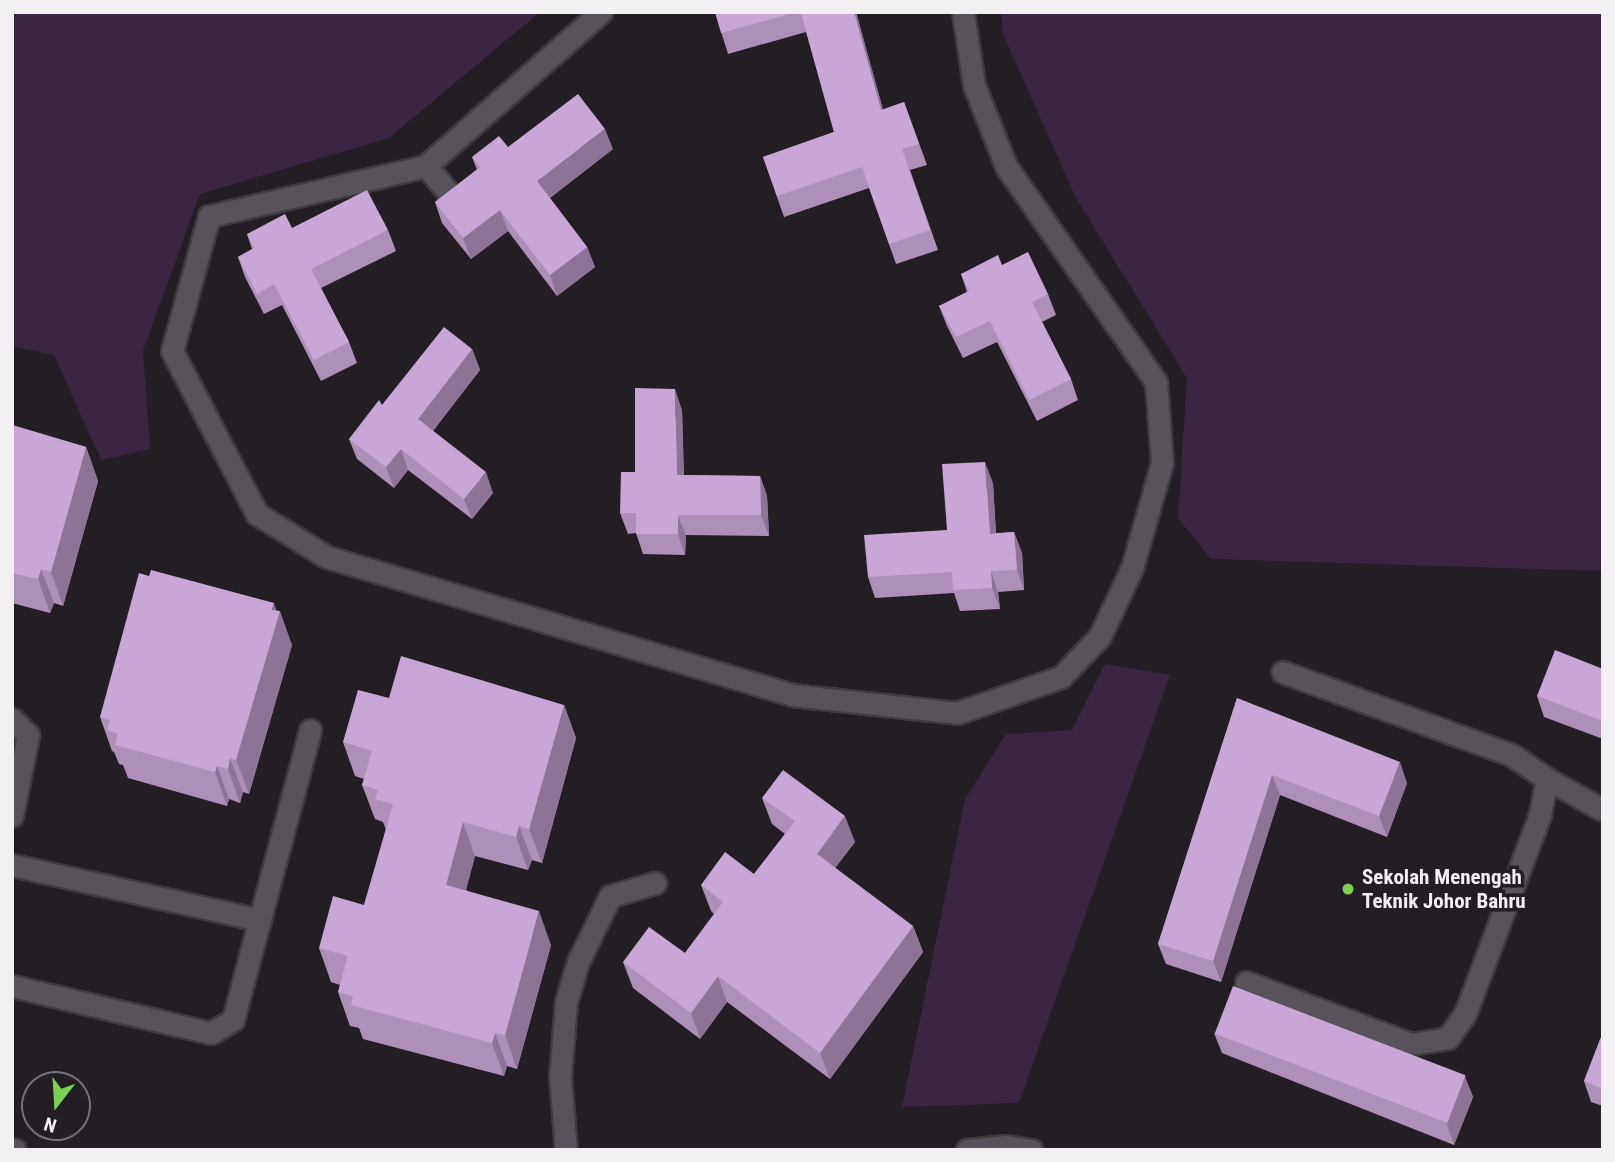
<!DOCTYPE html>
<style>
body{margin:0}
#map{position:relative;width:1615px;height:1162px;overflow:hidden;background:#221e24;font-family:"Roboto Condensed",sans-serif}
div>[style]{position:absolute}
.green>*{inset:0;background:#3a2542}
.roads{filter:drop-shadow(2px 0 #3f3b40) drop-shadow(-2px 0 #3f3b40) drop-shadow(0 2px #3f3b40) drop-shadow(0 -2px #3f3b40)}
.minor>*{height:21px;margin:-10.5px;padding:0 10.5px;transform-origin:10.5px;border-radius:10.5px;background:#58535a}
.wall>*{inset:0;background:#ae8fba}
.shaded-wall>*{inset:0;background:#8d7497}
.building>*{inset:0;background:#caa6d8;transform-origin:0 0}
.dots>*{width:19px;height:19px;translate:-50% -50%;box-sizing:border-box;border:4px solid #221e24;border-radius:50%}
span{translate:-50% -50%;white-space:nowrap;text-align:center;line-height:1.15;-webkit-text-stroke:7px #221e24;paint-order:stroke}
.poi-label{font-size:21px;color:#f3f0f4;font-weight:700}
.left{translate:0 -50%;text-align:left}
.frame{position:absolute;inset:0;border:14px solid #f3f0f4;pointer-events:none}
.north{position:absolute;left:21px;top:1071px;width:70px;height:70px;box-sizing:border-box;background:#221e24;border:2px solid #767277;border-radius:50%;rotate:197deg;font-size:19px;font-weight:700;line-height:28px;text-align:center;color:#f3f0f4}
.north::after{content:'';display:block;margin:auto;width:24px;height:32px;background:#7ed053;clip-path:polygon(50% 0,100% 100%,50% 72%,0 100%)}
</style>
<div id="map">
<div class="green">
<div style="clip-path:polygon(12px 12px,540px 12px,389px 138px,200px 194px,143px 351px,150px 449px,101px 460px,54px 355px,12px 346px)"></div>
<div style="clip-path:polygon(1001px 12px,1603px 12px,1603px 571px,1211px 559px,1178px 518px,1187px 378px,1076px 198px,1003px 34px)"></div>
<div style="clip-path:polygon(1105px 664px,1170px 675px,1019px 1103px,902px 1107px,965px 799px,1006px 734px,1072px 730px)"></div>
</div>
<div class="roads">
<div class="minor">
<div style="left:601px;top:12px;width:233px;rotate:138.7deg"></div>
<div style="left:426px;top:166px;width:223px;rotate:167deg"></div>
<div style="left:209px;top:216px;width:140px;rotate:105.3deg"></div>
<div style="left:172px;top:351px;width:184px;rotate:62.5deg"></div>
<div style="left:257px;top:514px;width:82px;rotate:31.6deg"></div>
<div style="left:327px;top:557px;width:485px;rotate:16.5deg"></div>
<div style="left:792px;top:695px;width:166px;rotate:6.2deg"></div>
<div style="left:957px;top:713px;width:110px;rotate:-19.1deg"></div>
<div style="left:1061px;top:677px;width:57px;rotate:-46.4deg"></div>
<div style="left:1100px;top:636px;width:75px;rotate:-64.8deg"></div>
<div style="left:1132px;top:568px;width:109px;rotate:-74.1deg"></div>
<div style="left:1162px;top:463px;width:81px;rotate:-94.2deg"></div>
<div style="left:1156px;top:382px;width:263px;rotate:-124.8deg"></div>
<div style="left:1006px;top:166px;width:87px;rotate:-111.6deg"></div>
<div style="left:974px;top:85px;width:74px;rotate:-98.6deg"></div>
<div style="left:426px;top:166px;width:38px;rotate:50deg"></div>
<div style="left:12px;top:719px;width:23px;rotate:45deg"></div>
<div style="left:28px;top:735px;width:82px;rotate:101.3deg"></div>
<div style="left:1547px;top:779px;width:64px;rotate:29deg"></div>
<div style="left:12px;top:865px;width:254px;rotate:12.5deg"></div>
<div style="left:1246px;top:982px;width:176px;rotate:20.6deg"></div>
<div style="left:1411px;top:1044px;width:37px;rotate:-9deg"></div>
<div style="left:1448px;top:1038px;width:29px;rotate:-55deg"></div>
<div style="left:1465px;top:1014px;width:214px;rotate:-69.4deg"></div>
<div style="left:1540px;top:814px;width:36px;rotate:-79deg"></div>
<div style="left:1547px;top:779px;width:42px;rotate:-145.6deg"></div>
<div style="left:1512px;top:755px;width:244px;rotate:-160.1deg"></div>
<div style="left:12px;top:986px;width:204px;rotate:13.3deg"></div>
<div style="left:211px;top:1033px;width:26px;rotate:-31deg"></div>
<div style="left:233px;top:1020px;width:300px;rotate:-75.1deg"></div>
<div style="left:12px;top:1149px;width:3px;rotate:18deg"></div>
<div style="left:566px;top:1150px;width:73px;rotate:-94.7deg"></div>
<div style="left:560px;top:1077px;width:75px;rotate:-85.4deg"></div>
<div style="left:566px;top:1002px;width:42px;rotate:-73.3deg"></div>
<div style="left:578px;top:962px;width:73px;rotate:-64.1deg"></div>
<div style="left:610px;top:896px;width:47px;rotate:-16.1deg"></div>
<div style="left:967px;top:1150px;width:39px;rotate:-6deg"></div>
<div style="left:1006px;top:1146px;width:26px;rotate:9deg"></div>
</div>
</div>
<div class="wall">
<div style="clip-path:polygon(715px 12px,856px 12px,883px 110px,904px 102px,927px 165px,910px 170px,938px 250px,896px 264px,869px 188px,784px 217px,763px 157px,834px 132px,806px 32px,728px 54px)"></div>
<div style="clip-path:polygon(508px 147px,613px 149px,550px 198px,587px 247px,595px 267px,557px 296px,508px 231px,471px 259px,442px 223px,435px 202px,477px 170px,472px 157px)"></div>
<div style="clip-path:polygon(292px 228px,388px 230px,396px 251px,321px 288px,349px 342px,357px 363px,321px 381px,282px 305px,264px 314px,245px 277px,238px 257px,252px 249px,247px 234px)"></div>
<div style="clip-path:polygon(1002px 265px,1048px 294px,1056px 315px,1042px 322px,1071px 379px,1078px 400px,1037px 421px,997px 342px,963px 358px,947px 326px,939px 306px,967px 292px,961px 274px)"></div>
<div style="clip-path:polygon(472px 349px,480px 370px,433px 431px,493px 493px,472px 519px,408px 470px,394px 488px,357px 459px,349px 439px,382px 405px)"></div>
<div style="clip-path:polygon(682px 410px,684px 475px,760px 476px,767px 496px,769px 536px,686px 535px,685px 555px,643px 554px,636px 533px,628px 534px,620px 513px,635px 472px)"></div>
<div style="clip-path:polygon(12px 425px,86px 447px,98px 481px,63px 606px,54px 603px,50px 613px,12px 603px)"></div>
<div style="clip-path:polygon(993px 483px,996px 533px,1014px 532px,1022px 553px,1024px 590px,998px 592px,1000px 609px,960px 611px,954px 593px,875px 598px,868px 577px,947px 530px)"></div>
<div style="clip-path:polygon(277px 611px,292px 645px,249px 794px,243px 792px,240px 803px,229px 799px,227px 806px,128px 778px,123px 765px,119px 764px,114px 752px,112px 751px,100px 717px)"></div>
<div style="clip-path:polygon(1603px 669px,1603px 739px,1544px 717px,1537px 696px)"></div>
<div style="clip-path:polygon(389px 698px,564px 705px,576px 738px,542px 863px,532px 860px,528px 870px,475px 856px,466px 890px,551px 945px,517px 1069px,507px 1066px,504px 1076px,363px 1039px,359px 1028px,350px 1026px,338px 992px,340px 985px,331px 982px,319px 948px,364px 905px,386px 830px,383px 822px,375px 819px,362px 785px,364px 779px,355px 776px,343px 742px)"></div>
<div style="clip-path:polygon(1237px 698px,1407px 783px,1387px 837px,1280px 795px,1221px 982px,1166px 964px,1158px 944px)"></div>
<div style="clip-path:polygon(762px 798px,855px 842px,835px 868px,913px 926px,923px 952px,830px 1079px,727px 1002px,700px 1039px,633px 988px,623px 962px,685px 953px,714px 914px,711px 911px,701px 885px,754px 874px,785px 834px,772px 824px)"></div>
<div style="clip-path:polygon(1603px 1032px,1603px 1106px,1591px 1102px,1584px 1081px)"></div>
<div style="clip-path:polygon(1214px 1033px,1465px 1077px,1473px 1097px,1454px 1145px,1222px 1053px)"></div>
</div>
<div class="shaded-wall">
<div style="clip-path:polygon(854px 12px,856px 12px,889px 131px,881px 110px)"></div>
<div style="clip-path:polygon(605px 129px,613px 149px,544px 202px,537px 181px)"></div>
<div style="clip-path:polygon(500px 210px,508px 231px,471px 259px,463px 238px)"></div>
<div style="clip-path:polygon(587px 247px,595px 267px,557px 296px,550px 275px)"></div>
<div style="clip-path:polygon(472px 349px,480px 370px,425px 440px,418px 419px)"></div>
<div style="clip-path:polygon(675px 389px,682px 410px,684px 496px,677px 475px)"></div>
<div style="clip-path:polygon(86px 447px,98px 481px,63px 606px,51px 572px)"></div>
<div style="clip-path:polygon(401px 449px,408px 470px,394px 488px,386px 467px)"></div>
<div style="clip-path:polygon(985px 462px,993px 483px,997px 554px,990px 534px)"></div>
<div style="clip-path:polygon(486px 472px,493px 493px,472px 519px,464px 499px)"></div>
<div style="clip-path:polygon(760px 476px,767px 496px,769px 536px,761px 515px)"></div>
<div style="clip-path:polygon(678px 515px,686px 535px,685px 555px,678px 534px)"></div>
<div style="clip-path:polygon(1014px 532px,1022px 553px,1024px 590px,1017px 570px)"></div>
<div style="clip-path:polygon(41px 569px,54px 603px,50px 613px,38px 579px)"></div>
<div style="clip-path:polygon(991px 571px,998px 592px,1000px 609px,992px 588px)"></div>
<div style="clip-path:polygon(274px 603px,278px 615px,280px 611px,292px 645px,249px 794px,236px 760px)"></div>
<div style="clip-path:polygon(564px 705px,576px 738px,542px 863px,529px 829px)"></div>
<div style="clip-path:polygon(230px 758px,243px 792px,240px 803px,228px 769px)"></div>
<div style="clip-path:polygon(1400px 762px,1407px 783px,1387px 837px,1379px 816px)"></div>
<div style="clip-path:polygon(217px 766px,229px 799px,227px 806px,215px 772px)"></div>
<div style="clip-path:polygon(1272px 775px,1280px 795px,1221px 982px,1213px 961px)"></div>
<div style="clip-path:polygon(845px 816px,855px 842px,826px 880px,817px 854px)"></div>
<div style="clip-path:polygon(463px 822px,475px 856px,458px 919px,446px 885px)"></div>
<div style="clip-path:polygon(519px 826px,532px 860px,528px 870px,516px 837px)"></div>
<div style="clip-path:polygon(539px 911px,551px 945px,517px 1069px,505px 1035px)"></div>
<div style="clip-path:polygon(913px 926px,923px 952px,830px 1079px,820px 1053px)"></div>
<div style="clip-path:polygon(718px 976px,727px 1002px,700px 1039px,691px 1013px)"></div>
<div style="clip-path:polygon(495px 1033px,507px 1066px,504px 1076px,492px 1043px)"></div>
<div style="clip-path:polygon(1465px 1077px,1473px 1097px,1454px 1145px,1447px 1124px)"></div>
</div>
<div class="building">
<div style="clip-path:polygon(715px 12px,797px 12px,721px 33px)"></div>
<div style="clip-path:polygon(801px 12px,854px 12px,881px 110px,904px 102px,919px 144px,902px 149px,930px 230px,889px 244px,862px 167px,777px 196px,763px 157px,834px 132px)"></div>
<div style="clip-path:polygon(578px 94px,605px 129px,537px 181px,587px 247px,550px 275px,500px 210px,463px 238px,435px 202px,480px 167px,472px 157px,499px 136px,508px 147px)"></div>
<div style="clip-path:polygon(367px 190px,388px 230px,311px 269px,349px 342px,314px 360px,274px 284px,257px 294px,238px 257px,254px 248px,247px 234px,285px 214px,292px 228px)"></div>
<div style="clip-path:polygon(1028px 252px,1048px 294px,1032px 302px,1071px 379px,1029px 400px,990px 321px,956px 337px,939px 306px,969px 291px,961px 274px,998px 255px,1002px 265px)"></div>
<div style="clip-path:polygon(444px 327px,472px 349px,418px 419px,486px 472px,464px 499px,401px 449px,386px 467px,349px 439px,379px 400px,382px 405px)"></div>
<div style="clip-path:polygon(635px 388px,675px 389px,677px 475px,760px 476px,761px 515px,678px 515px,678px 534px,636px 534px,636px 513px,620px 513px,621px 472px,635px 472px)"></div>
<div style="clip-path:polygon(12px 425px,86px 447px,51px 572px,41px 569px,38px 579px,12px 573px)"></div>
<div style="clip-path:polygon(985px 462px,990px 534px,1014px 532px,1017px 570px,991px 571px,992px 588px,953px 590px,952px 572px,868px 577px,864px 535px,947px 530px,942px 464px)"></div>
<div style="clip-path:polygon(151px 570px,274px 603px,272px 610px,280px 611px,236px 760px,230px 758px,228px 769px,217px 766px,215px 772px,115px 745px,118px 734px,107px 730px,110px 720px,100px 717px,139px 573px,149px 576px)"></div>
<div style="clip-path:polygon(1555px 650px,1603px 669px,1603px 721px,1537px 696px)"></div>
<div style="clip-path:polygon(401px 656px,564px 705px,529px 829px,519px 826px,516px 837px,463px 822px,446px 885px,539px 911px,505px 1035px,495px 1033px,492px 1043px,351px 1005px,353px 996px,338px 992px,348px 956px,319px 948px,333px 896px,364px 905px,393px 804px,375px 799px,378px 790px,362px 785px,372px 751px,343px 742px,358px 690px,389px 698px)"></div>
<div style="clip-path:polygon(1237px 698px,1400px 762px,1379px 816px,1272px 775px,1213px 961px,1158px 944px)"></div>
<div style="clip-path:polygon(783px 770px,845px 816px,817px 854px,913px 926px,820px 1053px,718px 976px,691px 1013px,623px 962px,649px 927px,685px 953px,723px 902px,701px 885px,725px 852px,754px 874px,795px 821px,762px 798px)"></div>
<div style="left:1233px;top:986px;width:249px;height:51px;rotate:21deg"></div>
<div style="clip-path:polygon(1603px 1032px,1603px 1089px,1584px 1081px)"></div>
</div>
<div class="dots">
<div style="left:1348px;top:889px;background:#7ed053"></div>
</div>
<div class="poi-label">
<span class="left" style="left:1362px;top:889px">Sekolah Menengah<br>Teknik Johor Bahru</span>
</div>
<div class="frame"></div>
<div class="north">N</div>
</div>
